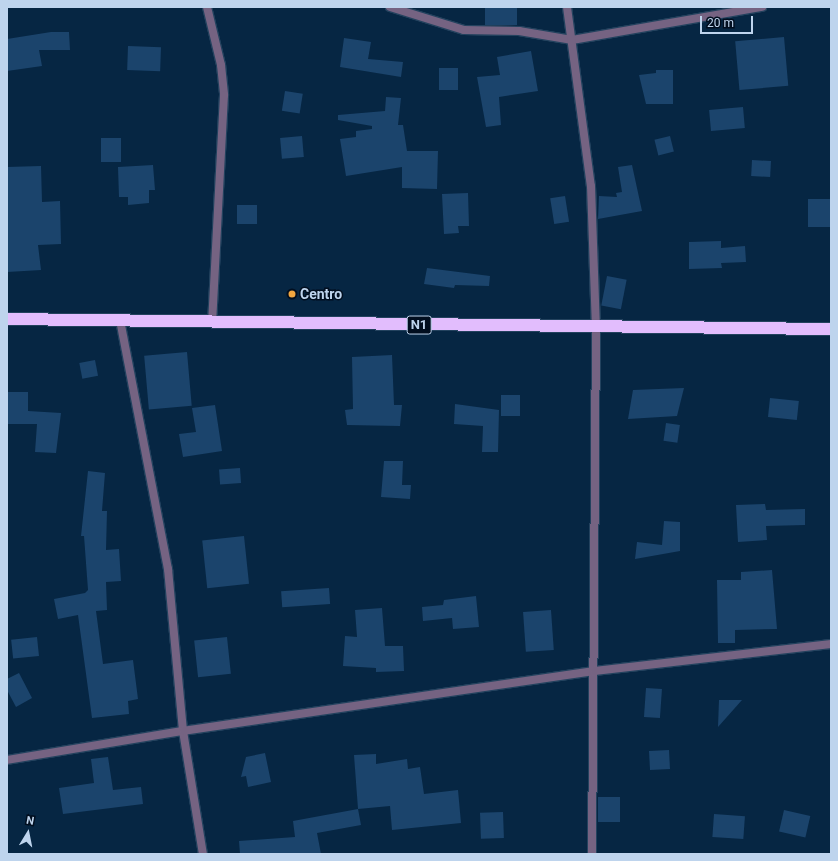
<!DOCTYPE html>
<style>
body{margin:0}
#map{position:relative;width:838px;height:861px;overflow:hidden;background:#062643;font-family:Roboto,sans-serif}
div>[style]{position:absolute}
.building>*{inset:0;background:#1b446c;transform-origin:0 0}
.roads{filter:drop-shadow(1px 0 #23425e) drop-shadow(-1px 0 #23425e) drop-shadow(0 1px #23425e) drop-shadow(0 -1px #23425e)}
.street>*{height:8px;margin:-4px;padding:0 4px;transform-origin:4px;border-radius:4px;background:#756382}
.highway>*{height:12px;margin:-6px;padding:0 6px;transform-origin:6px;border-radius:6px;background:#e2bdfd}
.dots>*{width:11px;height:11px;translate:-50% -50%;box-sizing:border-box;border:2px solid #010e1f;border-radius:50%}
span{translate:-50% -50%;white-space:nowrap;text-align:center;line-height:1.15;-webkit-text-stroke:3px #010e1f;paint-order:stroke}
.shield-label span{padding:1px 3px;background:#010e1f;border:1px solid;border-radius:3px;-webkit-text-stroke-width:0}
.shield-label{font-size:13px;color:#bed4ed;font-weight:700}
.poi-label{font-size:14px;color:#bed4ed;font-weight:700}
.left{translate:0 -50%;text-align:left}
.frame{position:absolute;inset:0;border:8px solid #bed4ed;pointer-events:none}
.north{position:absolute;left:8px;top:813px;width:40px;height:40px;-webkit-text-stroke:3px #010e1f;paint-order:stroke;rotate:10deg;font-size:11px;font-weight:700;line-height:16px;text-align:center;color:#bed4ed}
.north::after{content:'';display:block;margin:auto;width:14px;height:18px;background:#bed4ed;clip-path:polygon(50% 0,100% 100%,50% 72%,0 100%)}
.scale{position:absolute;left:700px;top:16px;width:53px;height:18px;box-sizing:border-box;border:2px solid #bed4ed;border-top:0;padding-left:5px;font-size:12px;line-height:14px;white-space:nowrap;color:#bed4ed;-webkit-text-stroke:3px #010e1f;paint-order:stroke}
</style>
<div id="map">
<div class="building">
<div style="left:485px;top:7px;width:32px;height:18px"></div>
<div style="clip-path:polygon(51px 32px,69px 32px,70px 50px,39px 50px,42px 66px,7px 71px,7px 39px)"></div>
<div style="left:784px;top:37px;width:49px;height:49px;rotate:85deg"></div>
<div style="clip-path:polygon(344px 38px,371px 42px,368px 59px,403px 62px,401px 77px,340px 67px)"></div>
<div style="left:128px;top:46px;width:33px;height:24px;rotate:2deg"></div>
<div style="clip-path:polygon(531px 51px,538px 91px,499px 97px,501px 125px,486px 127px,477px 77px,500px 75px,497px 57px)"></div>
<div style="left:458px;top:68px;width:22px;height:19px;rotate:90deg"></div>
<div style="clip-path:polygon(656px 70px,673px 70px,673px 104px,646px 104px,639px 75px,656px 73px)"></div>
<div style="left:285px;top:91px;width:18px;height:20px;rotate:9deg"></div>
<div style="clip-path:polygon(386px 97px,401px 98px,398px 125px,403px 125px,407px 151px,438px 151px,437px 189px,402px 188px,402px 167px,346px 176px,340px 139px,356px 137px,356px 131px,372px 129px,372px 126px,338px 120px,338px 115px,385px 111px)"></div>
<div style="left:743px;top:107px;width:21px;height:34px;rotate:85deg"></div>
<div style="left:302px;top:136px;width:21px;height:22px;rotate:85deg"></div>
<div style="left:670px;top:136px;width:16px;height:16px;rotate:76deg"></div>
<div style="left:121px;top:138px;width:24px;height:20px;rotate:90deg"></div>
<div style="left:752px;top:160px;width:19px;height:16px;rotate:3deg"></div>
<div style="clip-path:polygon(153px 165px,155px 190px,149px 190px,149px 203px,128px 205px,128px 197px,119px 197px,118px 167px)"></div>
<div style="clip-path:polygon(632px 165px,642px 211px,598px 219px,599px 196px,617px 197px,616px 193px,622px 192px,618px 167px)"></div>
<div style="clip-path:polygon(41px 166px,42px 202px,60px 201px,61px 244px,38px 245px,41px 270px,7px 272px,7px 167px)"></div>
<div style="clip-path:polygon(468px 193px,469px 226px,458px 226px,459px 233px,444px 234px,442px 194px)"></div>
<div style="left:565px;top:196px;width:26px;height:15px;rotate:81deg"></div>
<div style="left:808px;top:199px;width:23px;height:28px"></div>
<div style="left:237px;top:205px;width:20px;height:19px"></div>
<div style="clip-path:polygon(721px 241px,721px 248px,745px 246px,746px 262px,721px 263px,722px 268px,689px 269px,689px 242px)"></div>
<div style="clip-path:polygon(427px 268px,490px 276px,489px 286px,455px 285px,454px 288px,424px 284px)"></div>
<div style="left:607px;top:276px;width:20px;height:30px;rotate:11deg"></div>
<div style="left:187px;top:352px;width:54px;height:43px;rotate:85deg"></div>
<div style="clip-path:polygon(392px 355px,394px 405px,402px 405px,400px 426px,347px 425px,345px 410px,353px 409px,352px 357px)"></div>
<div style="left:95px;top:360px;width:16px;height:16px;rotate:79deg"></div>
<div style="clip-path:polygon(684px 388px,677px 416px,628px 419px,633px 390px)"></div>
<div style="clip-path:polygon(7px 392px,28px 392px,28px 411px,61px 413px,56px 453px,35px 452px,37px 424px,7px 424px)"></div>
<div style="left:501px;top:395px;width:19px;height:21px"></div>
<div style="left:770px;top:398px;width:29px;height:19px;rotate:6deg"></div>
<div style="clip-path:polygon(455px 404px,499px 410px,498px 452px,482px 452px,483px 426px,454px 424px)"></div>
<div style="clip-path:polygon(215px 405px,222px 451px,183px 457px,179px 434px,196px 432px,192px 408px)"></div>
<div style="left:666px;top:423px;width:14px;height:18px;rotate:8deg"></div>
<div style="clip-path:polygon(384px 461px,403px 461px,402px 485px,411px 485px,410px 499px,381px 497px)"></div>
<div style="left:240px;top:468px;width:15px;height:21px;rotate:86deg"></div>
<div style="clip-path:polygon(88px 471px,105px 473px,102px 511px,107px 511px,106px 550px,119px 549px,121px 581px,106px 582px,107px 610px,96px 611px,103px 664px,133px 660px,138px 699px,128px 701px,129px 714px,92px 718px,78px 615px,58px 619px,54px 599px,85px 593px,88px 590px,84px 536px,81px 536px)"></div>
<div style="clip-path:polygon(765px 504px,766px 510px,805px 509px,805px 525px,766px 526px,767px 540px,738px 542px,736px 505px)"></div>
<div style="clip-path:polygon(664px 521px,680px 522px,680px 551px,635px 559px,637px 542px,662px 545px)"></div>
<div style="left:244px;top:536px;width:48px;height:42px;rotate:84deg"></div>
<div style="clip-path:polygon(772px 570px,777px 629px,735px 630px,735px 643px,718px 643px,717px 580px,741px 580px,741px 572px)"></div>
<div style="left:329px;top:588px;width:16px;height:48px;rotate:86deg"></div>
<div style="clip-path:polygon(476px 596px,479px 627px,453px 629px,452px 618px,423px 621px,422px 607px,443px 605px,444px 600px)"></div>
<div style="clip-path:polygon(382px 608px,385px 646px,403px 646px,404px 671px,376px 672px,376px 668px,343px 666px,345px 636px,357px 637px,355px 610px)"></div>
<div style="left:551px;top:610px;width:40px;height:28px;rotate:86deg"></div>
<div style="left:37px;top:637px;width:19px;height:26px;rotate:84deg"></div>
<div style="left:227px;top:637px;width:37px;height:33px;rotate:84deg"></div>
<div style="clip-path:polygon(19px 673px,32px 698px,16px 707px,7px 690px,7px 679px)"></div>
<div style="left:646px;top:688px;width:16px;height:29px;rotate:4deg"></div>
<div style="clip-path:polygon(719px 700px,742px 700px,718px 727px)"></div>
<div style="left:669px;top:750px;width:19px;height:20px;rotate:87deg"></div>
<div style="clip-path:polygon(265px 753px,271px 782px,248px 787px,246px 776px,241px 777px,246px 757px)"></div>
<div style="clip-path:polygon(376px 754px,376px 764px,407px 759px,408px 769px,420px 767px,424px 794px,458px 790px,461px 823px,392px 830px,390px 806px,358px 809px,354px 755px)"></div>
<div style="clip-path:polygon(108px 757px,113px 790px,141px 787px,143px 804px,63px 814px,59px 788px,94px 783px,91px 759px)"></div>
<div style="left:598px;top:797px;width:22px;height:25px"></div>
<div style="clip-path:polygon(358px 809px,361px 825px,317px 833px,321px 854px,240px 854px,239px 841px,295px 837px,293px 821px)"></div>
<div style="left:784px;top:810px;width:27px;height:22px;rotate:13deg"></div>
<div style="left:503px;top:812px;width:26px;height:23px;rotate:88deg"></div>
<div style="left:714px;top:814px;width:31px;height:23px;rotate:4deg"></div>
</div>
<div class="roads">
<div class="street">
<div style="left:207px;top:7px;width:60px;rotate:76.4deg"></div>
<div style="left:221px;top:65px;width:30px;rotate:84deg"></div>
<div style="left:224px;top:95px;width:227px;rotate:93deg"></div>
<div style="left:390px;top:7px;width:77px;rotate:17.3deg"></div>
<div style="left:464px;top:30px;width:55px;rotate:1deg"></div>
<div style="left:519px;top:31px;width:54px;rotate:9.6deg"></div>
<div style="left:572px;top:40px;width:193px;rotate:-9.9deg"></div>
<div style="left:567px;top:7px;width:181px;rotate:82.4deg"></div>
<div style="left:591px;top:186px;width:141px;rotate:88deg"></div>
<div style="left:596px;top:327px;width:527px;rotate:90.43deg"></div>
<div style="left:120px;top:320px;width:254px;rotate:79.1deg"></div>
<div style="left:168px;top:569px;width:163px;rotate:84.7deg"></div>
<div style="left:183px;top:731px;width:125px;rotate:80.8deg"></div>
<div style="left:7px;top:760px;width:178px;rotate:-9.4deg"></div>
<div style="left:183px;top:731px;width:415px;rotate:-8.3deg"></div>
<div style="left:594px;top:671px;width:239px;rotate:-6.5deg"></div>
</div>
<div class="highway">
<div style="left:7px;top:319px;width:824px;rotate:0.7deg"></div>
</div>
</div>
<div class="dots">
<div style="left:292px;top:294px;background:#f1a640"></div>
</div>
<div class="shield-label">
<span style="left:419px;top:325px">N1</span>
</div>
<div class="poi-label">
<span class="left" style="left:300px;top:294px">Centro</span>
</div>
<div class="frame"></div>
<div class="north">N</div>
<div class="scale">20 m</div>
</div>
